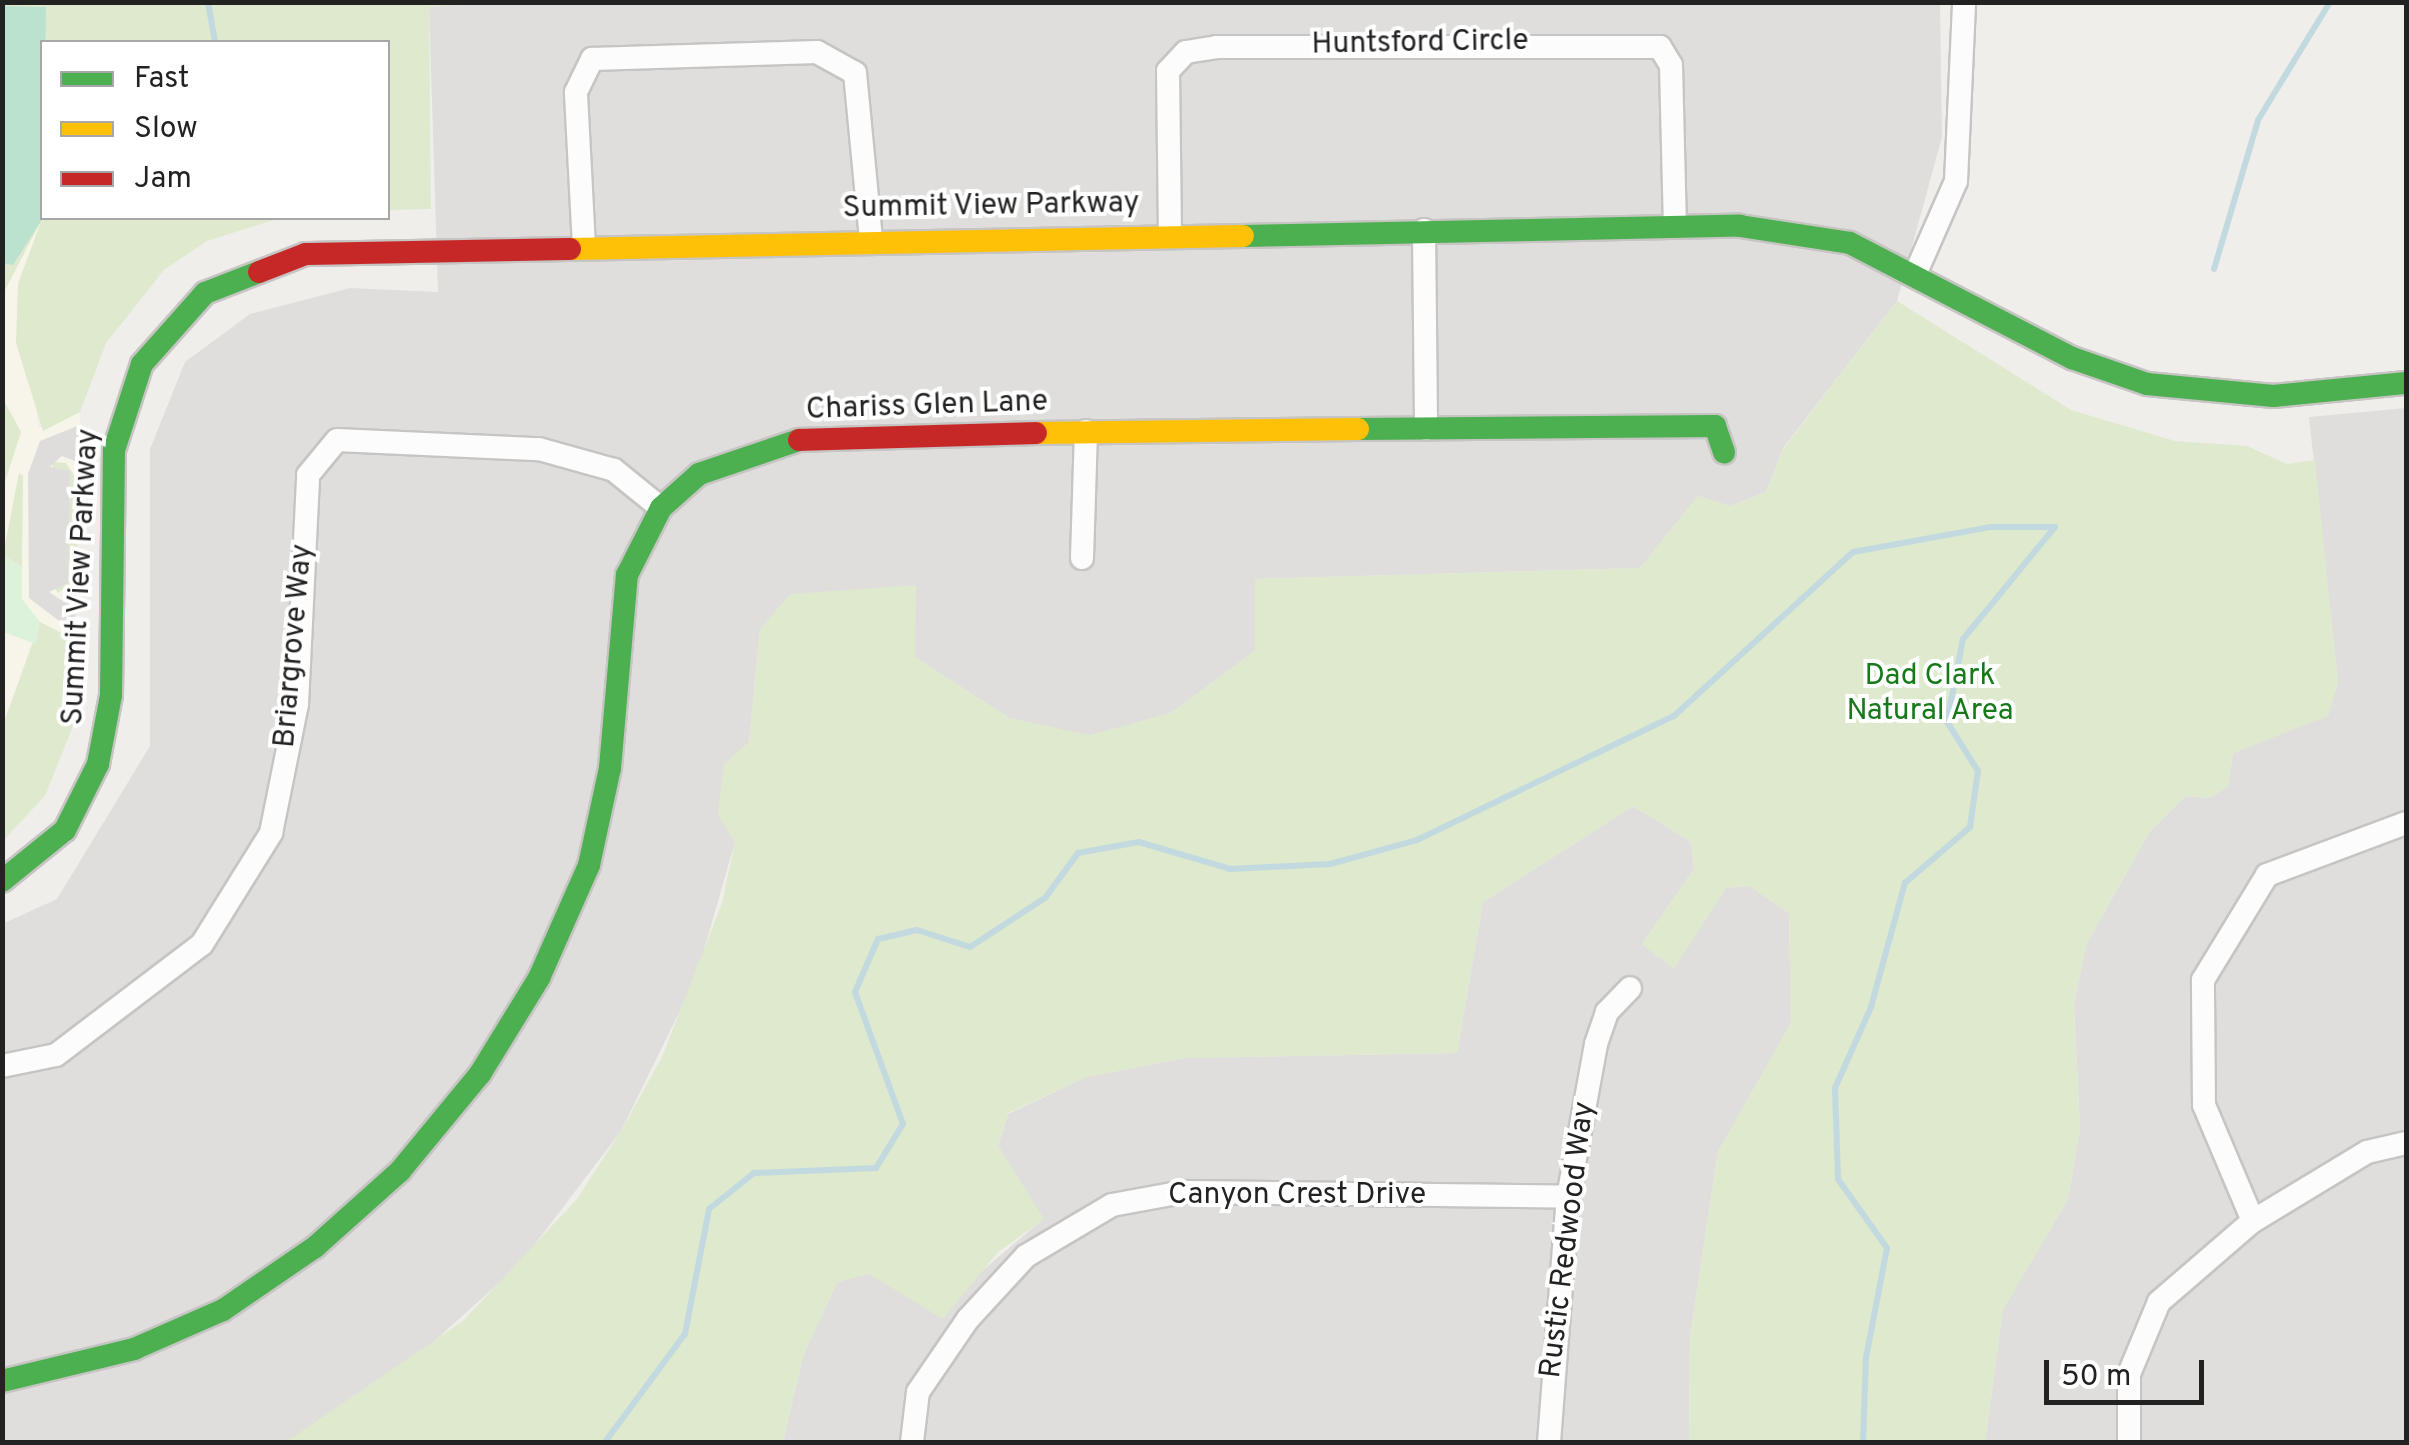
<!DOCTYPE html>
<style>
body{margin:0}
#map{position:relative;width:2409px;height:1445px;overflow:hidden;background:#f0eeeb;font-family:Overpass,sans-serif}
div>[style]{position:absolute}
.residential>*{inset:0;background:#dfdedc}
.education>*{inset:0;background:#f7f5e9}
.grass>*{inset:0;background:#dee9cd}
.park>*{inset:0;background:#dcf2da}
.pitch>*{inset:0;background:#bbe2cf}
.parking>*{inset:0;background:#dedddc}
.stream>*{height:6px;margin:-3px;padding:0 3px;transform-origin:3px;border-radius:3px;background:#c2dadf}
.roads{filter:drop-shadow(2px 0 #c6c5c3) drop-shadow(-2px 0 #c6c5c3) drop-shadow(0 2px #c6c5c3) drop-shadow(0 -2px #c6c5c3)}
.street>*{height:22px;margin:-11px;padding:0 11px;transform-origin:11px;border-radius:11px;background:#fdfcfc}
.fast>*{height:22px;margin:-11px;padding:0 11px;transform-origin:11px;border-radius:11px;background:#4caf50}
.slow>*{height:22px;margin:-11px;padding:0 11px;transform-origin:11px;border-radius:11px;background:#ffc107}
.jam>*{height:22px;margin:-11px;padding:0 11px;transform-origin:11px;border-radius:11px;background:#c62828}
span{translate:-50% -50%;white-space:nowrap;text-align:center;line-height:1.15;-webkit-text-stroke:8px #fff;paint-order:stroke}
.street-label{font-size:30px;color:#222}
.park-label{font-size:30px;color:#17791a}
.frame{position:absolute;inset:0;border:5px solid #222;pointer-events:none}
.legend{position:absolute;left:40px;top:40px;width:350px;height:180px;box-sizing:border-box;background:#fff;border:2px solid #a7a7a7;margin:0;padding:12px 18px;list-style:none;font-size:30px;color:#222}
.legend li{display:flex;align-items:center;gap:20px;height:50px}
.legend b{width:50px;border:2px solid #a7a7a7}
.scale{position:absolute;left:2044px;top:1360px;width:160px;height:45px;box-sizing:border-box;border:5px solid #222;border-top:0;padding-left:12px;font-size:30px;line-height:35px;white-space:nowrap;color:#222;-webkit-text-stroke:8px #fff;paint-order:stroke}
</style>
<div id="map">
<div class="residential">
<div style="clip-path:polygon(487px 2px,1940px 3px,1942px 137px,1897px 301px,1783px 448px,1766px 492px,1730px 506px,1698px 496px,1640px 568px,1256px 579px,1255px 651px,1171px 713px,1089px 736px,1009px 718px,915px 657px,760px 629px,749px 742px,718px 814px,735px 842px,696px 978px,621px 1131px,520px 1264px,400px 1372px,286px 1442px,3px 1442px,2px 924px,57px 899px,150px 746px,150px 449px,185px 362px,250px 314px,350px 288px,438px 292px,429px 7px)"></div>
<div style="clip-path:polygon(2406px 408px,2406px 1442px,1985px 1442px,2003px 1309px,2068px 1199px,2080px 1129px,2074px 1004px,2086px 945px,2150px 831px,2185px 796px,2210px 798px,2228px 786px,2233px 753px,2328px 715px,2338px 682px,2309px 417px)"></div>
<div style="clip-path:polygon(1633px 806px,1691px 842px,1694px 869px,1642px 944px,1673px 968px,1726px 888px,1750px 886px,1789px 913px,1791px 1023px,1718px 1152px,1690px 1336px,1689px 1442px,783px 1442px,803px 1356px,837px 1282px,868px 1274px,975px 1277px,1043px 1219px,998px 1146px,1008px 1114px,1086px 1077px,1185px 1058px,1457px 1053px,1483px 902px)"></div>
</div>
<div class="education">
<div style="clip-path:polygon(3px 6px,42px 42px,43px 218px,18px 284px,39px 428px,80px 412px,73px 726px,45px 796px,3px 841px)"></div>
</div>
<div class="grass">
<div style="clip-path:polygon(3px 3px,487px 3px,429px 7px,431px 209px,388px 210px,388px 42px,42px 42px,42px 218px,280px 218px,207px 241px,164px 270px,106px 343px,80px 412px,43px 431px,16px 343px,18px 284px,41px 221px,3px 294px)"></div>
<div style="clip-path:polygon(1897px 301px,2071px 410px,2175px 441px,2247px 446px,2287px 464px,2315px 460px,2338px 682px,2328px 716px,2233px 753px,2228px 786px,2210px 798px,2185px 796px,2150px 831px,2086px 945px,2074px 1004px,2080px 1129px,2068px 1199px,2003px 1310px,1985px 1442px,1689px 1442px,1690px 1337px,1718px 1152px,1791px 1023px,1789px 913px,1750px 886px,1726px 888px,1674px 969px,1642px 944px,1694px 869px,1691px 842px,1633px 806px,1483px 902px,1457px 1053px,1185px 1058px,1086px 1077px,1008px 1113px,998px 1146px,1044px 1219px,998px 1252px,943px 1319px,869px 1274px,837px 1282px,803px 1356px,783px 1442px,286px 1442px,463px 1321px,577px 1199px,621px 1131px,662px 1057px,722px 903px,735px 842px,718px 814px,724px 764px,749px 742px,760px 629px,790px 594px,916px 585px,915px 657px,1009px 718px,1089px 735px,1171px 713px,1255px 651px,1255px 579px,1640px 568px,1698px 496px,1730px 506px,1766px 492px,1783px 449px)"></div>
<div style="clip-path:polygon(2px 397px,21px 432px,3px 488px,2px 488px)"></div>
<div style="clip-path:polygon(53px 462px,66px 463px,78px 481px,77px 579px,58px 593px,52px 585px,67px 583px,70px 472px,52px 471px)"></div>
<div style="clip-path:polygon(19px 473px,23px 476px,22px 567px,3px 555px)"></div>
<div style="clip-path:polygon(40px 622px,62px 633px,77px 657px,73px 726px,45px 796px,3px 841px,3px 725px)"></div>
</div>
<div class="park">
<div style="clip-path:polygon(3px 555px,22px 567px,22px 599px,40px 622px,36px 644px,3px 632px)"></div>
</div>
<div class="pitch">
<div style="clip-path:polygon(3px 6px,46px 7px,43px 218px,13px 265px,2px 263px)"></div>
</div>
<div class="parking">
<div style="clip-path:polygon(80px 425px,77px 462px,62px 456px,50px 467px,70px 471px,68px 583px,49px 592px,61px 600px,76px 593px,75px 633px,29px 598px,28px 474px,40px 441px)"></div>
</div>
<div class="stream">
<div style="left:208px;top:2px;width:41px;rotate:80.1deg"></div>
<div style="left:2214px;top:269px;width:155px;rotate:-73.5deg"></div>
<div style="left:2258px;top:120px;width:138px;rotate:-58.6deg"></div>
<div style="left:605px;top:1442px;width:134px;rotate:-53.5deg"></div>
<div style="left:685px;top:1334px;width:127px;rotate:-79.1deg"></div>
<div style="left:709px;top:1209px;width:58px;rotate:-38.7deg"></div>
<div style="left:754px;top:1173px;width:122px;rotate:-2.3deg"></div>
<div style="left:876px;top:1168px;width:52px;rotate:-58.5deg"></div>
<div style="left:903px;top:1124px;width:140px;rotate:-110deg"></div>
<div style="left:855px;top:992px;width:58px;rotate:-66.5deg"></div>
<div style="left:878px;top:939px;width:40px;rotate:-13deg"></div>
<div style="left:917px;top:930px;width:56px;rotate:17.8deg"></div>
<div style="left:970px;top:947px;width:90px;rotate:-33.2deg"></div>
<div style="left:1045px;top:898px;width:56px;rotate:-53.7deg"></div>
<div style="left:1078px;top:853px;width:62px;rotate:-10.2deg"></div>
<div style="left:1139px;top:842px;width:95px;rotate:16.5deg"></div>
<div style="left:1230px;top:869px;width:100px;rotate:-2.9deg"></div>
<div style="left:1330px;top:864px;width:90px;rotate:-15.4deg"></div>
<div style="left:1417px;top:840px;width:285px;rotate:-25.8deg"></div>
<div style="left:1674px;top:716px;width:243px;rotate:-42.5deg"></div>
<div style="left:1853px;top:552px;width:139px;rotate:-10.3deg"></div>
<div style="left:1990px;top:527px;width:65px"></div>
<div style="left:1863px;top:1442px;width:84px;rotate:-88deg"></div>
<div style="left:1866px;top:1358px;width:112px;rotate:-79.2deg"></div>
<div style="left:1887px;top:1248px;width:85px;rotate:-125.4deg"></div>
<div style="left:1838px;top:1179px;width:91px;rotate:-91.9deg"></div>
<div style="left:1835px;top:1088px;width:89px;rotate:-66deg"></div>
<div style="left:1871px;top:1007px;width:129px;rotate:-74.7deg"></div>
<div style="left:1905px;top:883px;width:86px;rotate:-40.7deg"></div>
<div style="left:1970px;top:827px;width:57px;rotate:-81.9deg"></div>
<div style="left:1978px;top:771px;width:58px;rotate:-122.3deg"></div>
<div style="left:1947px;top:722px;width:85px;rotate:-79.1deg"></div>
<div style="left:1963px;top:639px;width:145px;rotate:-50.6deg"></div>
</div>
<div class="roads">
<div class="street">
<div style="left:1424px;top:230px;width:199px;rotate:89.4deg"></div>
<div style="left:1170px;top:234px;width:163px;rotate:-90.7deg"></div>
<div style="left:1168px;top:71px;width:26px;rotate:-47deg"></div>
<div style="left:1186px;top:52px;width:31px;rotate:-9deg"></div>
<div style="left:1217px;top:47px;width:443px"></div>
<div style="left:1660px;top:47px;width:21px;rotate:59deg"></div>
<div style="left:1671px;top:65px;width:161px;rotate:88.6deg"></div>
<div style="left:584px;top:247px;width:155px;rotate:-93deg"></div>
<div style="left:576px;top:92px;width:37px;rotate:-64deg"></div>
<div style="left:592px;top:59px;width:225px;rotate:-1.8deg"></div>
<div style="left:817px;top:52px;width:43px;rotate:28.9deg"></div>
<div style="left:855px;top:73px;width:167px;rotate:84.5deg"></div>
<div style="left:1917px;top:270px;width:97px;rotate:-66.3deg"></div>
<div style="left:1956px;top:181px;width:179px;rotate:-87.4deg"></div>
<div style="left:1082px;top:558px;width:127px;rotate:-88.2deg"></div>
<div style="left:2px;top:1066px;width:55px;rotate:-11.5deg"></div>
<div style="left:56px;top:1055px;width:183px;rotate:-37.2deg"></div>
<div style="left:202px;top:944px;width:131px;rotate:-58.1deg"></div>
<div style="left:271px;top:833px;width:132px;rotate:-78.6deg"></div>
<div style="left:297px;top:704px;width:229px;rotate:-87.2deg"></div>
<div style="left:308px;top:475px;width:45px;rotate:-50.4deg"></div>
<div style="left:337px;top:440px;width:202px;rotate:2.6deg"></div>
<div style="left:539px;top:449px;width:78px;rotate:15.6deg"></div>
<div style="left:614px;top:470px;width:60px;rotate:39deg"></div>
<div style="left:2253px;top:1221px;width:126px;rotate:-112.9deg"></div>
<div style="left:2204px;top:1105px;width:125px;rotate:-90.5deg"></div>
<div style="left:2203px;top:980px;width:123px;rotate:-58.6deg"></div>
<div style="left:2267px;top:875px;width:148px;rotate:-20.5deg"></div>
<div style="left:912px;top:1442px;width:50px;rotate:-83.2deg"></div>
<div style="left:918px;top:1392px;width:88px;rotate:-55.6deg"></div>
<div style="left:968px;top:1319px;width:86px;rotate:-47.4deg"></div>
<div style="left:1026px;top:1256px;width:100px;rotate:-30.7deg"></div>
<div style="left:1112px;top:1205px;width:72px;rotate:-10.4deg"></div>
<div style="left:1183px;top:1192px;width:385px;rotate:0.7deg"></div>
<div style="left:1549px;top:1442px;width:246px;rotate:-85.6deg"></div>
<div style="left:1568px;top:1197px;width:156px;rotate:-79.6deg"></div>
<div style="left:1596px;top:1044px;width:34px;rotate:-71deg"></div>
<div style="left:1607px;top:1012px;width:33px;rotate:-46deg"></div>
<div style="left:2129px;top:1442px;width:68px;rotate:-90deg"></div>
<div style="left:2129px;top:1374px;width:78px;rotate:-67.4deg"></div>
<div style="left:2159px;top:1302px;width:124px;rotate:-40.8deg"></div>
<div style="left:2253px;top:1221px;width:133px;rotate:-31.2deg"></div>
<div style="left:2367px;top:1152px;width:40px;rotate:-13deg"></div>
</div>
<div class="fast">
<div style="left:1243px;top:236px;width:497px;rotate:-1.2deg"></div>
<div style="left:1740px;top:226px;width:111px;rotate:8.8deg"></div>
<div style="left:1850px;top:243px;width:250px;rotate:27.4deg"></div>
<div style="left:2072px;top:358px;width:79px;rotate:19.1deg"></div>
<div style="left:2147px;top:384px;width:127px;rotate:5.4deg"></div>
<div style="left:2273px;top:396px;width:134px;rotate:-5.6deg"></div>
<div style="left:1358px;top:429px;width:357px;rotate:-0.5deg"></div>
<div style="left:1715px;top:426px;width:28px;rotate:71deg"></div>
<div style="left:2px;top:881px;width:81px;rotate:-39deg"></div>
<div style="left:65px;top:830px;width:74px;rotate:-63.4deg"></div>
<div style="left:98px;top:764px;width:70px;rotate:-79.3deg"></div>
<div style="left:111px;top:695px;width:245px;rotate:-89.3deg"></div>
<div style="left:114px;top:450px;width:90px;rotate:-72deg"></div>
<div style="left:142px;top:364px;width:95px;rotate:-48.4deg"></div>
<div style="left:205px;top:293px;width:58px;rotate:-21.3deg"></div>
<div style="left:2px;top:1381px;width:136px;rotate:-13.6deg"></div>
<div style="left:134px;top:1349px;width:97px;rotate:-23.7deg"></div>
<div style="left:223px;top:1310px;width:112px;rotate:-34.4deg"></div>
<div style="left:315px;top:1247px;width:114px;rotate:-41.8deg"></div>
<div style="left:400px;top:1171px;width:126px;rotate:-50.5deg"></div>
<div style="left:480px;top:1074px;width:113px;rotate:-58.4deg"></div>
<div style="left:539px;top:978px;width:124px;rotate:-66.1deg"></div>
<div style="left:589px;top:865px;width:99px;rotate:-77.8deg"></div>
<div style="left:610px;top:768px;width:194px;rotate:-85deg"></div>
<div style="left:627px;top:575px;width:75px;rotate:-63.1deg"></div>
<div style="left:661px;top:508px;width:51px;rotate:-41.8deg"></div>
<div style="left:699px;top:474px;width:106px;rotate:-18.8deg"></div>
</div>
<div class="slow">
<div style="left:570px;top:249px;width:673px;rotate:-1.11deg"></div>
<div style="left:1036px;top:433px;width:322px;rotate:-0.7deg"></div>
</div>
<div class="jam">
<div style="left:259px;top:272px;width:50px;rotate:-21deg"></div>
<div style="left:306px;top:254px;width:264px;rotate:-1.1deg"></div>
<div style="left:799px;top:440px;width:237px;rotate:-1.7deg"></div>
</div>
</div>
<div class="street-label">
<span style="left:1420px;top:44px;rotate:-1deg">Huntsford Circle</span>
<span style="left:991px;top:207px;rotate:-1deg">Summit View Parkway</span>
<span style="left:927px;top:407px;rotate:-2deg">Chariss Glen Lane</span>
<span style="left:82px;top:577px;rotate:-87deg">Summit View Parkway</span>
<span style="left:295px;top:646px;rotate:-85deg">Briargrove Way</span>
<span style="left:1297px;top:1196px">Canyon Crest Drive</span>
<span style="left:1569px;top:1240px;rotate:-83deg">Rustic Redwood Way</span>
</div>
<div class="park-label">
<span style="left:1930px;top:694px">Dad Clark<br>Natural Area</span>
</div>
<div class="frame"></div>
<ul class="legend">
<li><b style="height:12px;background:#4caf50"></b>Fast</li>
<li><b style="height:12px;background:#ffc107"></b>Slow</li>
<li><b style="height:12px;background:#c62828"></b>Jam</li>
</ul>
<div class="scale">50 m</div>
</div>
